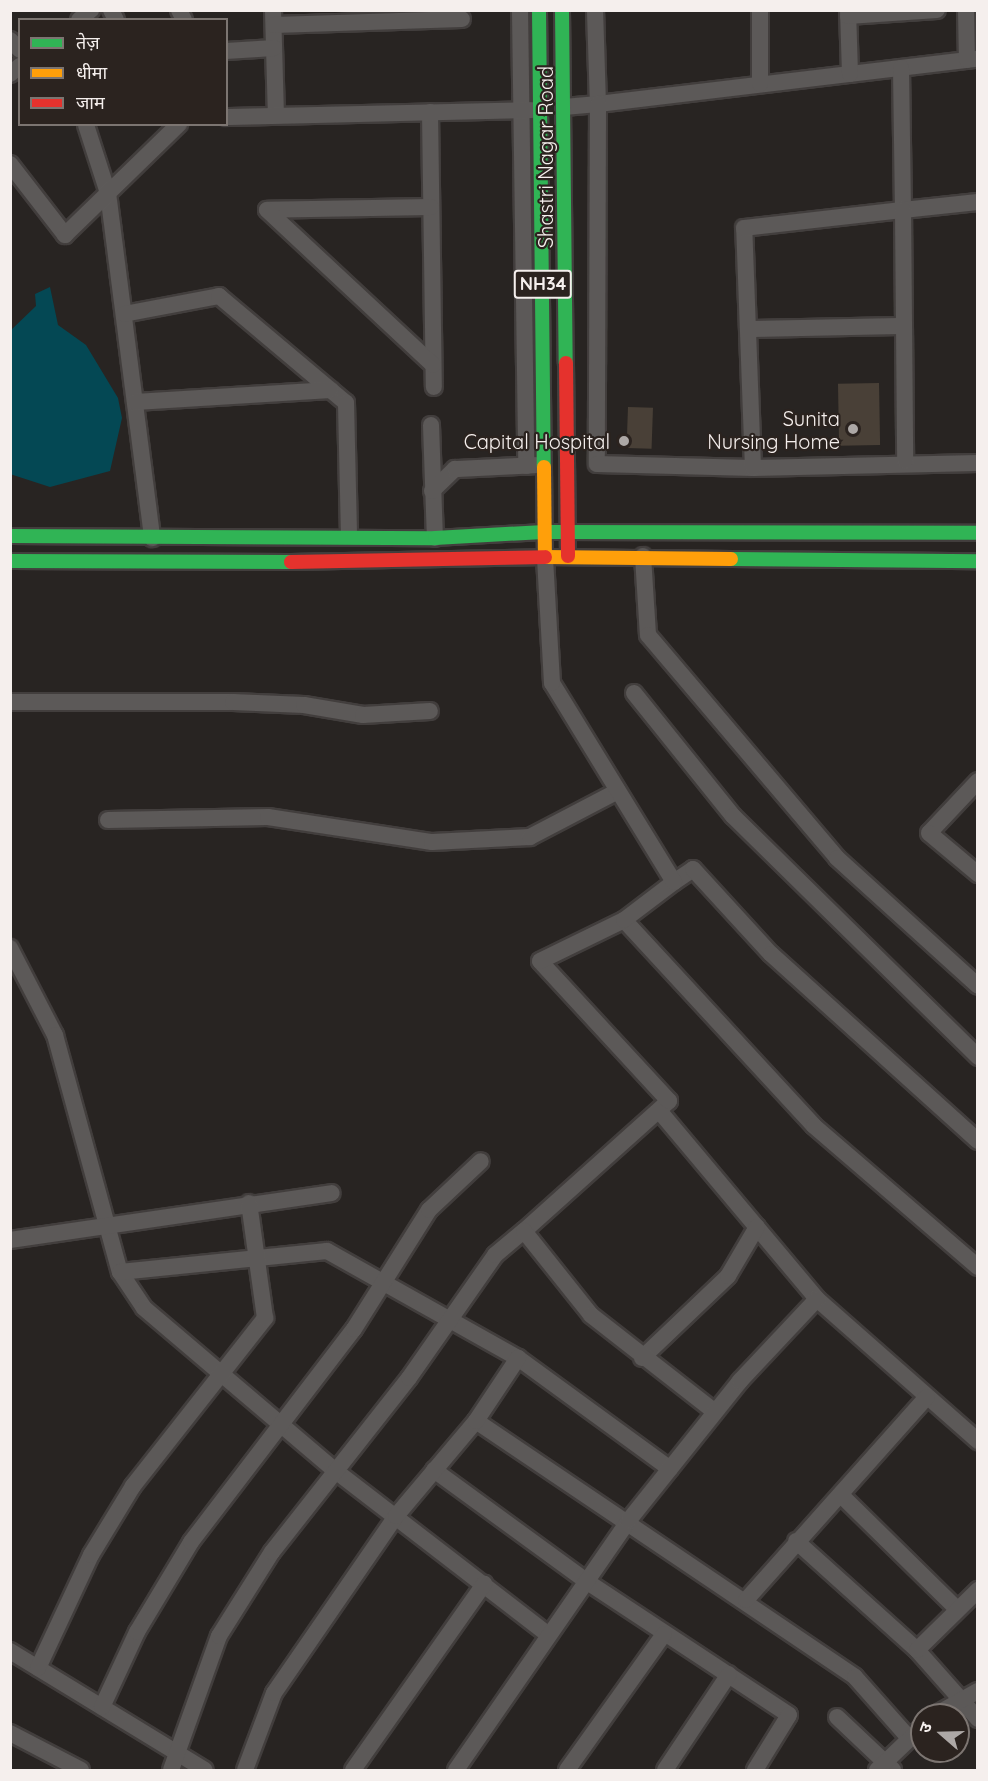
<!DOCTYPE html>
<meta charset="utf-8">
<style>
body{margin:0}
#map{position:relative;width:988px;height:1781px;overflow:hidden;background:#282422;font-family:Quicksand,"Noto Sans Devanagari",sans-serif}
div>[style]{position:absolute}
.water>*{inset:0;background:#044854}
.building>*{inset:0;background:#494037;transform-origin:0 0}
.roads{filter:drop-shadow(2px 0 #423e3d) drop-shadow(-2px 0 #423e3d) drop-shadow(0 2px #423e3d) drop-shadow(0 -2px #423e3d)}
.street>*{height:16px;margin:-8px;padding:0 8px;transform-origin:8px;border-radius:8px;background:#5c5958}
.fast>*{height:14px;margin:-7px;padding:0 7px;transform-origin:7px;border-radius:7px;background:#30b455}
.slow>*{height:14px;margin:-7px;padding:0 7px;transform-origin:7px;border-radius:7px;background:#ff9f0a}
.jam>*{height:14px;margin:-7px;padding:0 7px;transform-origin:7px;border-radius:7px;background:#e5322d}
.dots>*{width:16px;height:16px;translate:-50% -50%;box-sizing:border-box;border:3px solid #2b231f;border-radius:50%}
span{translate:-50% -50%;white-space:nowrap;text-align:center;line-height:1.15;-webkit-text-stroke:4.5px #2b231f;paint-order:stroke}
.shield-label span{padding:2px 4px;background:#2b231f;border:2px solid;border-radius:4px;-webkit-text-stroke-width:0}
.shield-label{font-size:18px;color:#f5efed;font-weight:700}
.street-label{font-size:20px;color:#f5efed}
.poi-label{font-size:20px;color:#f5efed}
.right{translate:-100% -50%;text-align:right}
.frame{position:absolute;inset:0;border:12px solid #f5efed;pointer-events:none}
.legend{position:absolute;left:18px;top:18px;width:210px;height:108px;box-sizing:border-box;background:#2b231f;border:2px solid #7c7571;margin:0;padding:8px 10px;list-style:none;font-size:18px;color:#f5efed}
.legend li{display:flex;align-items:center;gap:12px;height:30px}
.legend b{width:30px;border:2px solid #7c7571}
.north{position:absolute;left:910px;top:1703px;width:60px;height:60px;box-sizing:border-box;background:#2b231f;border:2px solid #7c7571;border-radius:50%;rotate:290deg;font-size:16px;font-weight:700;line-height:24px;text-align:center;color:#f5efed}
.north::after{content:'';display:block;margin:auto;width:21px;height:27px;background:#ada8a6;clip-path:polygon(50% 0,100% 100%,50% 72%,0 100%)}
</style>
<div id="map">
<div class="water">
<div style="clip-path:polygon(50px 287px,58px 325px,86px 345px,118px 398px,122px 418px,110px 471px,50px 487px,10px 474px,11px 330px,36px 306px,35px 294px)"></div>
</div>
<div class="building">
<div style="left:879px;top:383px;width:62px;height:41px;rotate:89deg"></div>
<div style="left:628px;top:407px;width:25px;height:41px;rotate:2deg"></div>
</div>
<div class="roads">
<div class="street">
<div style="left:111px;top:10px;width:11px;rotate:63deg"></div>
<div style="left:179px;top:10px;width:11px;rotate:63deg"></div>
<div style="left:273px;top:10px;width:105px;rotate:88.4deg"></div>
<div style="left:520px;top:10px;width:456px;rotate:89.2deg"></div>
<div style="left:595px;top:10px;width:94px;rotate:88.2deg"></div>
<div style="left:598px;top:104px;width:383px;rotate:-6.8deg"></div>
<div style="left:848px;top:10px;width:64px;rotate:88.2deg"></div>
<div style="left:966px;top:10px;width:50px;rotate:88.9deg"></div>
<div style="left:848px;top:16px;width:89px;rotate:-3.9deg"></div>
<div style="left:79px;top:20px;width:16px;rotate:-40deg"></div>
<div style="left:274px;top:25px;width:188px;rotate:-1.8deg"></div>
<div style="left:10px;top:40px;width:14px;rotate:45deg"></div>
<div style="left:226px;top:51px;width:48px;rotate:-3.6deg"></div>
<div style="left:901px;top:68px;width:142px;rotate:89.2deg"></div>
<div style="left:903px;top:210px;width:75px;rotate:-6.1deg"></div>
<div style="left:10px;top:74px;width:13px;rotate:-39deg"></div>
<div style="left:760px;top:84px;width:74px;rotate:-90deg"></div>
<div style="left:564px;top:107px;width:34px;rotate:-5deg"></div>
<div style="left:598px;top:104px;width:360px;rotate:90.2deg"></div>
<div style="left:597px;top:464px;width:156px;rotate:1.5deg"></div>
<div style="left:753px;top:468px;width:225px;rotate:-1.3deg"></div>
<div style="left:430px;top:112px;width:275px;rotate:89.2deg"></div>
<div style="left:226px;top:117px;width:306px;rotate:-1.3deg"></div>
<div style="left:86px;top:125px;width:71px;rotate:72.1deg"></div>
<div style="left:108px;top:193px;width:348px;rotate:82.7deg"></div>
<div style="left:10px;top:164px;width:90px;rotate:52.2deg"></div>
<div style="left:65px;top:235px;width:159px;rotate:-44.2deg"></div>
<div style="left:431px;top:207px;width:164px;rotate:179deg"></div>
<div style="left:267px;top:210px;width:227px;rotate:43deg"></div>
<div style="left:124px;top:314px;width:97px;rotate:-10.7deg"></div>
<div style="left:219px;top:296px;width:166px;rotate:40.1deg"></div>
<div style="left:346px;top:403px;width:133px;rotate:88.7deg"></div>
<div style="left:748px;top:329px;width:156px;rotate:-1.1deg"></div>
<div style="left:135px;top:402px;width:196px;rotate:-3.5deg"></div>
<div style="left:431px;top:425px;width:113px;rotate:88deg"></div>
<div style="left:753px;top:468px;width:240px;rotate:-92.1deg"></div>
<div style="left:744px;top:228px;width:160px;rotate:-6.5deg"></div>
<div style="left:903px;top:210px;width:251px;rotate:89.5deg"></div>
<div style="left:432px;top:491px;width:32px;rotate:-44deg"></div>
<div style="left:455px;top:469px;width:81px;rotate:-2.8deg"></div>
<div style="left:643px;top:556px;width:79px;rotate:86.4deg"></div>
<div style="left:648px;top:635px;width:292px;rotate:49.7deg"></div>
<div style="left:837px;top:858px;width:190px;rotate:42.2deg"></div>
<div style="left:634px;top:693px;width:158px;rotate:51.2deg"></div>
<div style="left:733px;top:816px;width:344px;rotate:44.5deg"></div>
<div style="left:10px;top:702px;width:223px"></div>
<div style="left:233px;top:702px;width:71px;rotate:2.4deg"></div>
<div style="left:304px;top:705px;width:60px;rotate:9.6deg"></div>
<div style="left:363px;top:715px;width:67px;rotate:-3.4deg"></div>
<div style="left:978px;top:781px;width:71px;rotate:133.3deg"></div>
<div style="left:929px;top:833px;width:64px;rotate:39.9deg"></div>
<div style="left:108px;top:820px;width:160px;rotate:-1.1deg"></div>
<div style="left:268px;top:817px;width:166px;rotate:8.7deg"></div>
<div style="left:432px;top:842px;width:98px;rotate:-2.9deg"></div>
<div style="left:530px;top:837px;width:99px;rotate:-27.6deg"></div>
<div style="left:674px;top:882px;width:23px;rotate:-34deg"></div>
<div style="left:693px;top:869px;width:115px;rotate:47.5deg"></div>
<div style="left:771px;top:954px;width:279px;rotate:42.1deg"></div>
<div style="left:624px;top:920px;width:280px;rotate:47.3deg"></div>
<div style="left:814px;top:1126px;width:216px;rotate:40.7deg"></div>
<div style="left:10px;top:948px;width:98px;rotate:62.7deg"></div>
<div style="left:55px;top:1035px;width:246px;rotate:74.7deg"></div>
<div style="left:120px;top:1272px;width:43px;rotate:56.3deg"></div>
<div style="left:144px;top:1308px;width:253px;rotate:40.4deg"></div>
<div style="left:337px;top:1472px;width:267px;rotate:37.6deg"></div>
<div style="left:661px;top:1113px;width:243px;rotate:50deg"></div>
<div style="left:817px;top:1299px;width:215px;rotate:41.4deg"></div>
<div style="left:524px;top:1231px;width:195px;rotate:-41.9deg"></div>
<div style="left:669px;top:1101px;width:190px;rotate:-132.7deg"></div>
<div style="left:540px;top:961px;width:93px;rotate:-26deg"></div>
<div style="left:624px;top:920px;width:63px;rotate:-37.2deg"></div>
<div style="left:674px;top:882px;width:233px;rotate:-121.5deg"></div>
<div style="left:552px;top:683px;width:126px;rotate:-93.2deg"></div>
<div style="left:10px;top:1240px;width:325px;rotate:-8.3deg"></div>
<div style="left:120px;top:1272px;width:208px;rotate:-5.8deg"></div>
<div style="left:327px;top:1251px;width:219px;rotate:29.3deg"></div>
<div style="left:518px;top:1358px;width:188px;rotate:36.1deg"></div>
<div style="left:642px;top:1358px;width:119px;rotate:-43.6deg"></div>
<div style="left:728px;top:1276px;width:57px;rotate:-59.4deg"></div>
<div style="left:476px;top:1421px;width:457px;rotate:34deg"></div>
<div style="left:855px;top:1677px;width:81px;rotate:48.5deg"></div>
<div style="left:434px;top:1470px;width:188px;rotate:36.1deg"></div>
<div style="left:586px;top:1581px;width:243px;rotate:33.4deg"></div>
<div style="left:789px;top:1715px;width:65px;rotate:121.7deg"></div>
<div style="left:843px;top:1497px;width:160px;rotate:44.5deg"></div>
<div style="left:796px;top:1541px;width:163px;rotate:42deg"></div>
<div style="left:917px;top:1650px;width:92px;rotate:48.5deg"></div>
<div style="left:746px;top:1600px;width:272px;rotate:-48.3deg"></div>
<div style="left:917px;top:1650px;width:86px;rotate:-44.5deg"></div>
<div style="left:10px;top:1651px;width:228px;rotate:31.4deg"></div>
<div style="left:38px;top:1668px;width:125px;rotate:-64.9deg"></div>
<div style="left:91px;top:1555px;width:81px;rotate:-58.7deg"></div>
<div style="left:133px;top:1486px;width:214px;rotate:-51.8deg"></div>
<div style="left:265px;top:1318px;width:116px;rotate:-97.9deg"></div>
<div style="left:102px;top:1707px;width:83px;rotate:-65deg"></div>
<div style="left:137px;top:1632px;width:105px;rotate:-59deg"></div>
<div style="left:191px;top:1542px;width:268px;rotate:-52.6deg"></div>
<div style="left:354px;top:1329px;width:141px;rotate:-57.8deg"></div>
<div style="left:429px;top:1210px;width:71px;rotate:-43.3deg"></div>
<div style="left:935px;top:1715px;width:49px;rotate:-29.2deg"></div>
<div style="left:837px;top:1717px;width:77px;rotate:43.4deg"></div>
<div style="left:10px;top:1733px;width:80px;rotate:27.5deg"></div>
<div style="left:171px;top:1770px;width:142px;rotate:-70.3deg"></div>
<div style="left:219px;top:1636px;width:99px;rotate:-57.8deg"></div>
<div style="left:272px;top:1552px;width:221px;rotate:-51.8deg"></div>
<div style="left:409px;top:1378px;width:150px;rotate:-55deg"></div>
<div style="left:495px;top:1255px;width:38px;rotate:-40deg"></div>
<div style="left:524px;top:1231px;width:107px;rotate:51.4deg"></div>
<div style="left:591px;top:1315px;width:157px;rotate:38deg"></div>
<div style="left:245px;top:1770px;width:82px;rotate:-69.4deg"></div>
<div style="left:274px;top:1693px;width:215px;rotate:-55.4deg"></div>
<div style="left:396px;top:1516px;width:124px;rotate:-49.9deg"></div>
<div style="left:476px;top:1421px;width:76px;rotate:-56.3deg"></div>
<div style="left:353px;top:1770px;width:228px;rotate:-54.8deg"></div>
<div style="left:456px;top:1770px;width:304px;rotate:-55.3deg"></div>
<div style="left:629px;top:1520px;width:178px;rotate:-51.4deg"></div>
<div style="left:740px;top:1381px;width:112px;rotate:-46.8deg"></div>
<div style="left:567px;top:1770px;width:167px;rotate:-54.5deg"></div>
<div style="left:665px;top:1770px;width:115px;rotate:-56.3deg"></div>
<div style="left:877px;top:1770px;width:62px;rotate:-43.7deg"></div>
</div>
<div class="fast">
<div style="left:539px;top:10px;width:457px;rotate:89.4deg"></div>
<div style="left:562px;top:10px;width:353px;rotate:89.4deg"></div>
<div style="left:549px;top:532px;width:429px;rotate:0.1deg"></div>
<div style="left:10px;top:536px;width:425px;rotate:0.3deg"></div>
<div style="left:435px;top:538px;width:109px;rotate:-3.2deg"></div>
<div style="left:731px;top:559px;width:247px;rotate:0.5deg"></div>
<div style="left:10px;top:561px;width:281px;rotate:0.2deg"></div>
</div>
<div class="slow">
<div style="left:544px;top:467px;width:90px;rotate:89.4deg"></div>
<div style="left:545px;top:557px;width:186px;rotate:0.6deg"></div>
</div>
<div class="jam">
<div style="left:566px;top:363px;width:193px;rotate:89.4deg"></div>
<div style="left:291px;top:562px;width:254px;rotate:-1.1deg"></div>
</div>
</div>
<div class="dots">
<div style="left:853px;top:429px;background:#ada8a6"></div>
<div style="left:624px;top:441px;background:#ada8a6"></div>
</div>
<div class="shield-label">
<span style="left:543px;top:284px">NH34</span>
</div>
<div class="street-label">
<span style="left:545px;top:157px;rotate:-90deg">Shastri Nagar Road</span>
</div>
<div class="poi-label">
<span class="right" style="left:840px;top:430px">Sunita<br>Nursing Home</span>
<span class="right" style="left:610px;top:441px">Capital Hospital</span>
</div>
<div class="frame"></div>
<ul class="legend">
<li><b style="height:8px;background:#30b455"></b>तेज़</li>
<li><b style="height:8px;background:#ff9f0a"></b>धीमा</li>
<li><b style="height:8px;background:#e5322d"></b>जाम</li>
</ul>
<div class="north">उ</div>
</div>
